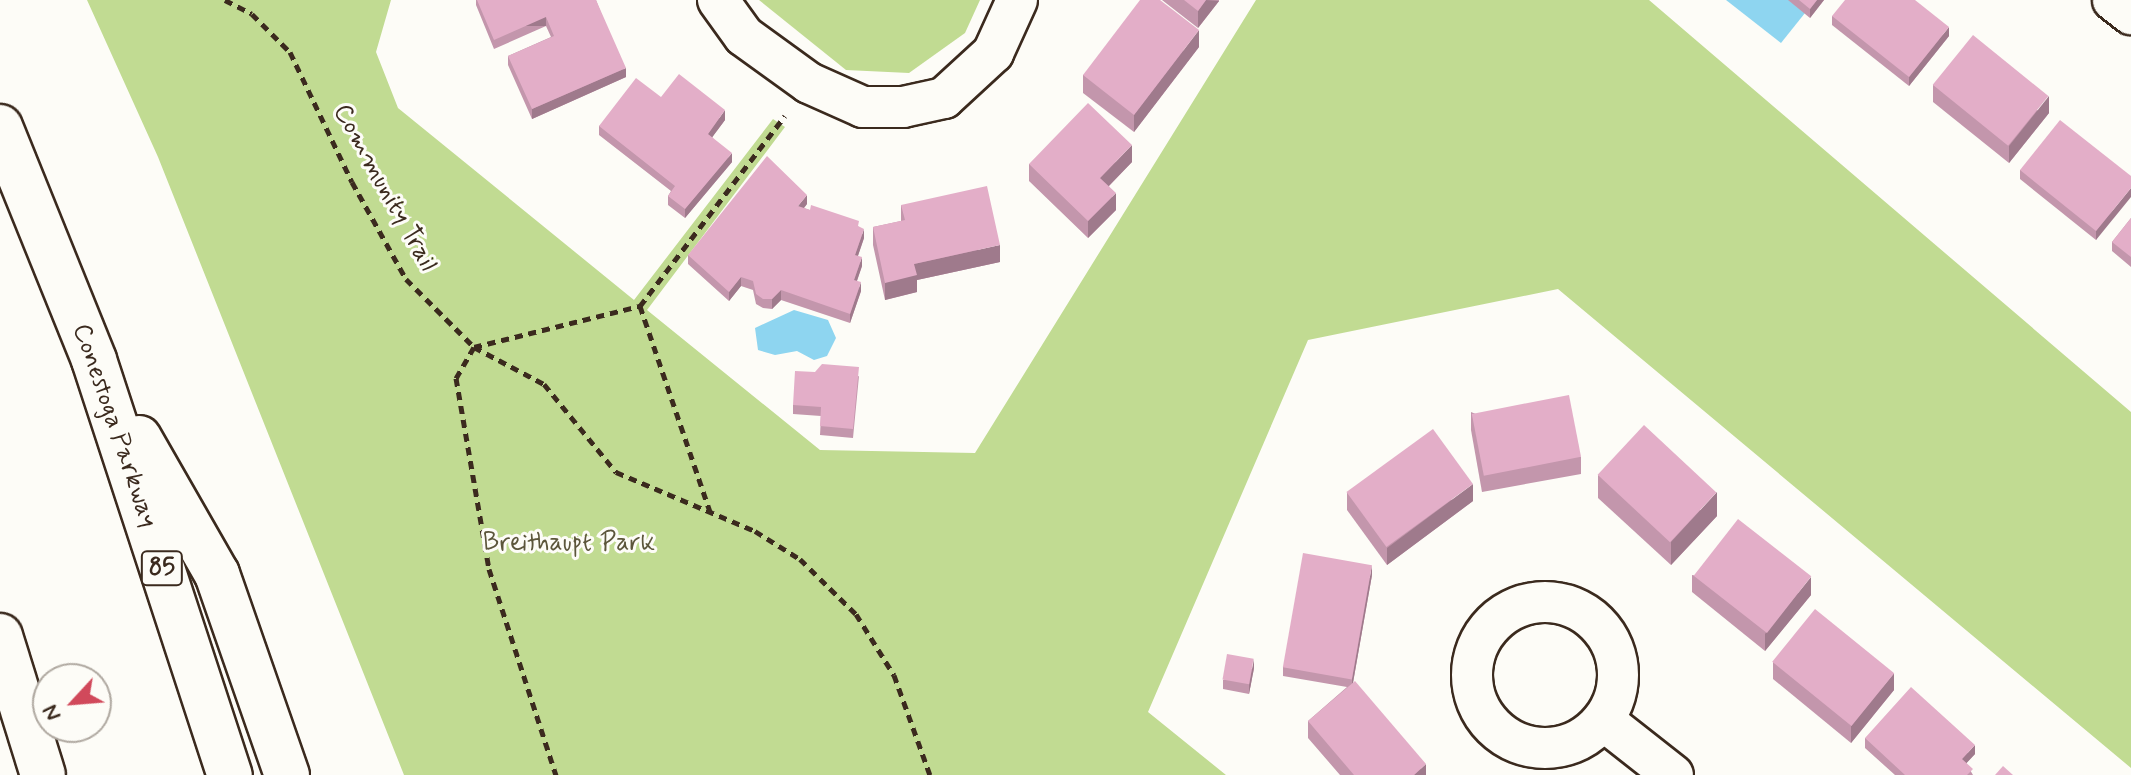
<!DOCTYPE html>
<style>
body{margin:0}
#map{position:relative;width:2131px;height:775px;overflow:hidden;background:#fdfcf7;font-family:Mynerve,sans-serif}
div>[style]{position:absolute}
.green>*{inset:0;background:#c1db92}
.water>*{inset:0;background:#8ed5f0}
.path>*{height:5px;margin-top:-2.5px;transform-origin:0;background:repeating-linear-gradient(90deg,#3b2a1e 0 8px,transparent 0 14px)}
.roads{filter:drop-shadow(2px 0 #3b2a1e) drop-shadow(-2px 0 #3b2a1e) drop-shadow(0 2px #3b2a1e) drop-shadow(0 -2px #3b2a1e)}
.street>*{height:40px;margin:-20px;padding:0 20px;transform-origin:20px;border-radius:20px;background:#fdfcf7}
.street>.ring{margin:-20px;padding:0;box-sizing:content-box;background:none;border:40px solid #fdfcf7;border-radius:50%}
.highway>*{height:44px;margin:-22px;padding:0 22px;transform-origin:22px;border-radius:22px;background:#fdfcf7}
.wall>*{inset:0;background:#c396ac}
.shaded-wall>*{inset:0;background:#9f7a8c;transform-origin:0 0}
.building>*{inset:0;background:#e3aec8;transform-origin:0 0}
span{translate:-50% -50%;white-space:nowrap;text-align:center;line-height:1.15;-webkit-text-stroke:6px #fdfcf7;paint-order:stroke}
.shield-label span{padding:2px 6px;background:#fdfcf7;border:2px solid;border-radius:6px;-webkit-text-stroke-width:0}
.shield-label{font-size:24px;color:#3b2a1e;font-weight:700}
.street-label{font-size:26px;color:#3b2a1e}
.park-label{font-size:26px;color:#5c563b}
.north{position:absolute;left:32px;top:663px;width:80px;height:80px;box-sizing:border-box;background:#fdfcf7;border:2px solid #afa8a0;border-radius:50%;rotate:244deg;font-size:22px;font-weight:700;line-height:32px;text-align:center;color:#3b2a1e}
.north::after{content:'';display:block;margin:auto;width:28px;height:36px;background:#d1495b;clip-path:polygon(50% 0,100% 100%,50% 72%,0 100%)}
</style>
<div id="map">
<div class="green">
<div style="clip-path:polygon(87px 0,391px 0,376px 52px,398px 108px,634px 300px,773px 119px,785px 127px,647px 310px,820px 450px,975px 453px,1256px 0,1649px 0,2131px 412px,2131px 768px,1558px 289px,1308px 340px,1148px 712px,1226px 775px,404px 775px,158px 157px)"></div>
<div style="clip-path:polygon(759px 0,980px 0,965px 33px,909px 73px,846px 70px)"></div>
</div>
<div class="water">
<div style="clip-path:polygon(1726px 0,1789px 0,1805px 13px,1781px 43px)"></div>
<div style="clip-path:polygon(794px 310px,828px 320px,836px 338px,827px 356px,814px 360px,797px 351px,775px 355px,758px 350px,755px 328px)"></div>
</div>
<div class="path">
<div style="left:225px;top:0;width:30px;rotate:27deg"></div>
<div style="left:252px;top:14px;width:54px;rotate:45deg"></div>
<div style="left:290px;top:52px;width:144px;rotate:64.5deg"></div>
<div style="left:352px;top:182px;width:111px;rotate:60.9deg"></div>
<div style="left:406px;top:279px;width:96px;rotate:45deg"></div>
<div style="left:474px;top:347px;width:79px;rotate:27.9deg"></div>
<div style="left:544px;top:384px;width:114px;rotate:50.7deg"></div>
<div style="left:616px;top:472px;width:151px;rotate:23deg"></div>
<div style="left:755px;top:531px;width:53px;rotate:31.9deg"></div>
<div style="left:800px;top:559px;width:78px;rotate:44.5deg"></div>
<div style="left:856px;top:614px;width:72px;rotate:58.1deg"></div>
<div style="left:894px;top:675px;width:106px;rotate:70.2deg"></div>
<div style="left:640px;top:306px;width:218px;rotate:71.2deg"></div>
<div style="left:474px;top:347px;width:171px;rotate:-13.9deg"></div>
<div style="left:640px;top:306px;width:239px;rotate:-52.7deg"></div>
<div style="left:474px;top:347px;width:36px;rotate:120deg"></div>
<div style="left:456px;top:378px;width:194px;rotate:80.2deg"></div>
<div style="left:489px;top:569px;width:217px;rotate:72deg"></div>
</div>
<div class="roads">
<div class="street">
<div style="left:718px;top:0;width:44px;rotate:54.2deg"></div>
<div style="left:744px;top:36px;width:80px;rotate:35.9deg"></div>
<div style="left:809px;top:83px;width:59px;rotate:24deg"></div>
<div style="left:863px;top:107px;width:40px"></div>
<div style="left:903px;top:107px;width:42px;rotate:-12.4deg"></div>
<div style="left:944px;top:98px;width:67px;rotate:-42.6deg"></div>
<div style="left:993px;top:53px;width:58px;rotate:-65.6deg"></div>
<div style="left:2113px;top:0;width:23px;rotate:38deg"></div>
<div class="ring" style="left:1472px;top:602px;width:106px;height:106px"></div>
<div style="left:1603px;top:720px;width:89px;rotate:38.2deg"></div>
</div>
<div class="highway">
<div style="left:0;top:127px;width:251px;rotate:68deg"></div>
<div style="left:94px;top:360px;width:437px;rotate:71.9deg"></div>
<div style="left:139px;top:438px;width:157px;rotate:60.2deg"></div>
<div style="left:217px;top:574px;width:213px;rotate:70.8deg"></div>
<div style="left:0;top:636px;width:145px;rotate:72.8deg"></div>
</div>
</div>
<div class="wall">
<div style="clip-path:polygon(476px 0,596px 0,626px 77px,532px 119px,508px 65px,508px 56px,551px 37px,546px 26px,494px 49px,476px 5px)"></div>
<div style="clip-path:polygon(1162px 0,1219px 0,1219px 1px,1198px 28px)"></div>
<div style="clip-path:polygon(1788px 0,1824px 0,1810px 18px)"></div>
<div style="clip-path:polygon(1832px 16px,1949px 36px,1909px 86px,1832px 25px)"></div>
<div style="clip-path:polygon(1199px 47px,1134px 132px,1083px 93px,1083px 75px)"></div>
<div style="clip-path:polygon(1933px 85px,2049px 113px,2009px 163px,1933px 102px)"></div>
<div style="clip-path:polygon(661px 97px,725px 120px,712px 137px,732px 162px,685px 218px,668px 205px,668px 196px,671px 191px,599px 135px,599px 126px)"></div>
<div style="clip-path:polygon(1132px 162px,1109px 186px,1116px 210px,1088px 238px,1029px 181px,1029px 164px)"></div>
<div style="clip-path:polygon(2020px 170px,2131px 176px,2096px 240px,2020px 179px)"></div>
<div style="clip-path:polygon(807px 204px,804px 208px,859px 227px,864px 238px,858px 256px,862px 266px,857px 281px,861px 291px,850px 323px,781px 300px,772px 309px,763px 308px,756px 304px,753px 290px,741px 286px,729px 301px,688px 264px,688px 255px)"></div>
<div style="clip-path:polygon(901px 205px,1000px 262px,917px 280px,917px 292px,885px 300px,873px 245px,873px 227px,901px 221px)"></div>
<div style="clip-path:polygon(2131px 218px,2131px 267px,2112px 251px,2112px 242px)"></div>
<div style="clip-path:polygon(859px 376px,853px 438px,820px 435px,821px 416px,793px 414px,793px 405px)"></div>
<div style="clip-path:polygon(1471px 412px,1581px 457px,1581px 474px,1482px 492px,1471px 430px)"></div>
<div style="clip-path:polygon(1598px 475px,1717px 516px,1671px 565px,1598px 498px)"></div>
<div style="clip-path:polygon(1347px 493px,1473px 501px,1387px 565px,1347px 510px)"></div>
<div style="clip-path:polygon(1372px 575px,1353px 683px,1426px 775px,1340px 775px,1308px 738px,1308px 721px,1347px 687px,1283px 676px,1283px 667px)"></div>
<div style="clip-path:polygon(1692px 575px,1811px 595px,1765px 651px,1692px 592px)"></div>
<div style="clip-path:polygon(1773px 662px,1894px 690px,1851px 743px,1773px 679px)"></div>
<div style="clip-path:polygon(1254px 668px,1249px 694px,1223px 689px,1223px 680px)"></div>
<div style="clip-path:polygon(1865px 738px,1975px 754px,1966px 763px,1973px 775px,1895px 775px,1865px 748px)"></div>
</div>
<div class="shaded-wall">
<div style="clip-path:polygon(1206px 0,1219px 1px,1198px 28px,1198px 11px)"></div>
<div style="clip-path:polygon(1817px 0,1824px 0,1810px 18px,1810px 9px)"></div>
<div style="left:546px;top:17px;width:9px;height:57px;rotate:90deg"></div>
<div style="clip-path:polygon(1949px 27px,1949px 36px,1909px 86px,1909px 77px)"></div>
<div style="clip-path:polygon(1199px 30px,1199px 47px,1134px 132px,1134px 115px)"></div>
<div style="clip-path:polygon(626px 68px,626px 77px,532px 119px,532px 109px)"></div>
<div style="clip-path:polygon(2049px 96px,2049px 113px,2009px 163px,2009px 146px)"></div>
<div style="clip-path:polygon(725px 110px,725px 120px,708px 143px,708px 134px)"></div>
<div style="clip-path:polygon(1132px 145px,1132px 162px,1100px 195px,1100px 178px)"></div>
<div style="clip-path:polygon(732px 153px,732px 162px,685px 218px,685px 209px)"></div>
<div style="clip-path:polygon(2131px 188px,2131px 197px,2096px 240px,2096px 231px)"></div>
<div style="clip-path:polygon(1116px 193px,1116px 210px,1088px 238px,1088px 221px)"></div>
<div style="clip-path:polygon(807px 195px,807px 204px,798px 215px,798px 206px)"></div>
<div style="clip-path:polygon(864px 229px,864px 238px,855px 264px,855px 255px)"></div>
<div style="clip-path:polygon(1000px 245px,1000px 262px,917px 280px,917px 292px,885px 300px,885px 283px,914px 264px)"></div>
<div style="clip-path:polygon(862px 257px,862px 266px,854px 289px,854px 280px)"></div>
<div style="clip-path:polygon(741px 277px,741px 286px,729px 301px,729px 292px)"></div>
<div style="clip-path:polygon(861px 282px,861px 291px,850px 323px,850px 314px)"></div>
<div style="clip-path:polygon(781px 290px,781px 300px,772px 309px,772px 299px)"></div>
<div style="clip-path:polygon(1473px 484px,1473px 501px,1387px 565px,1387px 548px)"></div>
<div style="clip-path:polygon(1717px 492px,1717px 516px,1671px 565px,1671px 542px)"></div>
<div style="clip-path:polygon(1372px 565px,1372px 575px,1352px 688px,1352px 679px)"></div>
<div style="clip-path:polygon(1811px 577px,1811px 595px,1765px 651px,1765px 634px)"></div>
<div style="clip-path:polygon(1254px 659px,1254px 668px,1249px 694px,1249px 685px)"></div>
<div style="clip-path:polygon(1894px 673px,1894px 690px,1851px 743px,1851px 726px)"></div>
<div style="clip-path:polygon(1975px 745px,1975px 754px,1962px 768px,1962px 759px)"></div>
<div style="clip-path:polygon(1426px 764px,1426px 775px,1414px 775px)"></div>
</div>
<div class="building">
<div style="clip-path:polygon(477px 0,596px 0,626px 68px,532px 109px,508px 56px,554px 36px,546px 17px,494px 40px)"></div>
<div style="clip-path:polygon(1140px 0,1160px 0,1199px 30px,1134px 115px,1083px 75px)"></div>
<div style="clip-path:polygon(1184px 0,1206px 0,1198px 11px)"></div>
<div style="clip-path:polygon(1799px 0,1817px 0,1810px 9px)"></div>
<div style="clip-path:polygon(1845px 0,1915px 0,1949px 27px,1909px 77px,1832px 16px)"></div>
<div style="left:1973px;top:35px;width:97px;height:64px;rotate:39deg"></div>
<div style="clip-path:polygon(679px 74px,725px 110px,708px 134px,732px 153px,685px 209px,668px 196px,675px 186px,599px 126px,636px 78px,661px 97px)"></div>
<div style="clip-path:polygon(1088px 103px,1132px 145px,1100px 178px,1116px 193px,1088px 221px,1029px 164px)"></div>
<div style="clip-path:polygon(2060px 120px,2131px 176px,2131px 188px,2096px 231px,2020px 170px)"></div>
<div style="clip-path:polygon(767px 156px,807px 195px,798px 206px,810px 210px,811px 205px,859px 221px,858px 226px,864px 229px,855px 255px,862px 257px,854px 280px,861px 282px,850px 314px,781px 290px,772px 299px,763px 299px,756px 294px,753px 281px,741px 277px,729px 292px,688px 255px)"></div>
<div style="clip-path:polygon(987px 186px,1000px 245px,914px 264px,917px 275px,885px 283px,873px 227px,905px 220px,901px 205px)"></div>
<div style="clip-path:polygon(2131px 218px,2131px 257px,2112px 242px)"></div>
<div style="clip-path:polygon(822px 364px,859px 367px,853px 429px,820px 426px,821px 407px,793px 405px,795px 371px,815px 372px)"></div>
<div style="left:1569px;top:395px;width:63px;height:99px;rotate:79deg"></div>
<div style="left:1644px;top:425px;width:99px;height:68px;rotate:43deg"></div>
<div style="left:1433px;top:429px;width:68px;height:107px;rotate:54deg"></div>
<div style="left:1738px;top:519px;width:93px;height:72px;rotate:38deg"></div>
<div style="left:1303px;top:553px;width:70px;height:116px;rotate:10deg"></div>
<div style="left:1815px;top:609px;width:102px;height:68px;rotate:39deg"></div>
<div style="left:1227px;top:654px;width:27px;height:26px;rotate:10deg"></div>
<div style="clip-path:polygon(1355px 681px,1426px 764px,1414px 775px,1354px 775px,1308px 721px)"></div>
<div style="clip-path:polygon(1911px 687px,1975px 745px,1962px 759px,1973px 769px,1967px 775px,1905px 775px,1865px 738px)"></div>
<div style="clip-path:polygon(2003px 766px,2013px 775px,1995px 775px)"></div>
</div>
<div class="shield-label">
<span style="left:162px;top:568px">85</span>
</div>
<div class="street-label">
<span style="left:384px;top:188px;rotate:61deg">Community Trail</span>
<span style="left:114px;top:426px;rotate:71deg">Conestoga Parkway</span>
</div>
<div class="park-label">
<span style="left:569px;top:544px">Breithaupt Park</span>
</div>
<div class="north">N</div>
</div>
